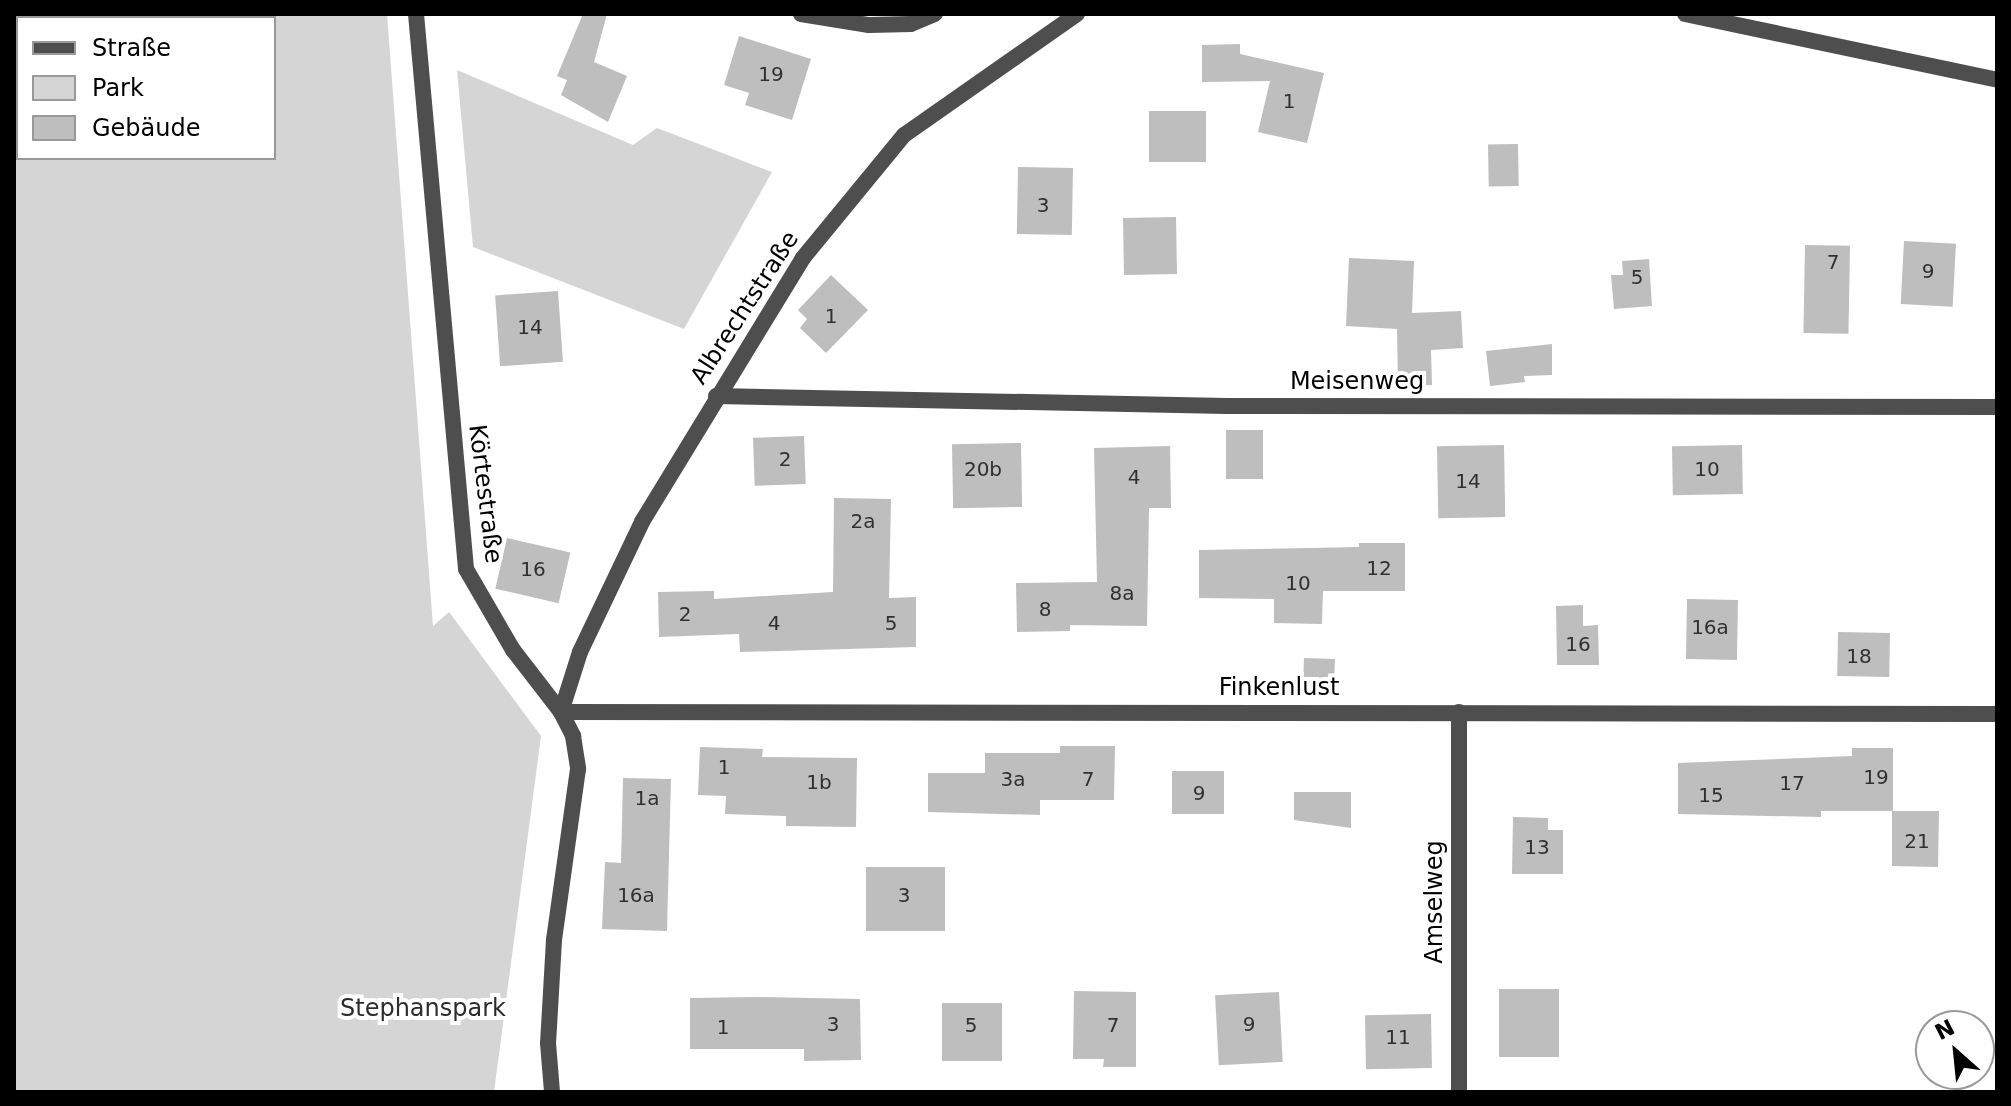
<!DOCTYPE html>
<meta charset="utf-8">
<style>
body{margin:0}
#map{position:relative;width:2011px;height:1106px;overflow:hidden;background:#fff;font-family:"DejaVu Sans",sans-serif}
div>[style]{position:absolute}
.green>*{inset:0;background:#d5d5d5}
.building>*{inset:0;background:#bebebe;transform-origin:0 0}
.street>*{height:16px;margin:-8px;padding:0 8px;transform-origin:8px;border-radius:8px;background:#4e4e4e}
span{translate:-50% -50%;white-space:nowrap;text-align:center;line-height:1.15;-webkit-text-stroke:8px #fff;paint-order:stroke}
.number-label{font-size:20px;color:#303030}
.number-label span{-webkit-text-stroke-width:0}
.street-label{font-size:24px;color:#000}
.park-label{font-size:24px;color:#2c2c2c}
.frame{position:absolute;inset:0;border:16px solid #000;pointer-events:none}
.legend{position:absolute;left:16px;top:16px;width:260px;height:144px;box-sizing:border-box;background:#fff;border:2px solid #999;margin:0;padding:10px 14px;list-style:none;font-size:24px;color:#000}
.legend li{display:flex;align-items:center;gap:16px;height:40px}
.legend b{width:40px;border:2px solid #999}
.north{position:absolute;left:1915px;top:1010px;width:80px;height:80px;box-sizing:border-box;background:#fff;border:2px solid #999;border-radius:50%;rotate:333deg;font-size:22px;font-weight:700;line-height:32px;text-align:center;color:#000}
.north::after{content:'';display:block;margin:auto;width:28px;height:36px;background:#000;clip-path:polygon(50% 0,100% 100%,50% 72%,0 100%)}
</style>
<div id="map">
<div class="green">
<div style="clip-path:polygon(evenodd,14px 14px,387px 14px,433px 626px,449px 612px,541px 736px,494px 1092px,14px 1092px,14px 14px,18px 18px,274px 18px,274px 158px,18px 158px,18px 18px)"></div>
<div style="clip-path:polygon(457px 70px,633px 145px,657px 128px,772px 172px,684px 329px,473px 247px)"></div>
</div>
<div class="building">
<div style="clip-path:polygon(583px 14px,607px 14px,594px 62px,627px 76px,608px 122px,561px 95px,567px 80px,557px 76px)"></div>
<div style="clip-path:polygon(739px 36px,811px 59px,792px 120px,745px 105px,749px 93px,724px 85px)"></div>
<div style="clip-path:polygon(1240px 44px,1240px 54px,1324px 73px,1307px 143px,1258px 132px,1270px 81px,1202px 82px,1202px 45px)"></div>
<div style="left:1206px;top:111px;width:51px;height:57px;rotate:90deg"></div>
<div style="left:1518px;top:144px;width:42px;height:30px;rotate:89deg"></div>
<div style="left:1018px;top:167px;width:55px;height:67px;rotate:1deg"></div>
<div style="left:1176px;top:217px;width:57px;height:53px;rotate:89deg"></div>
<div style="left:1904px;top:241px;width:52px;height:63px;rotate:3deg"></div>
<div style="left:1805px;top:245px;width:45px;height:88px;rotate:1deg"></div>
<div style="clip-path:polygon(1349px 258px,1414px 261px,1412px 313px,1461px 311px,1463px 348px,1431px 350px,1432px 385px,1398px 386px,1397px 329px,1346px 326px)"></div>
<div style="clip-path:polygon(1649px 259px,1652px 306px,1614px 309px,1611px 275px,1623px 275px,1622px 261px)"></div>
<div style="clip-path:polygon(831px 275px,868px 310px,826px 353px,800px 328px,807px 319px,798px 310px)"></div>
<div style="left:558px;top:291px;width:71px;height:63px;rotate:86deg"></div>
<div style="clip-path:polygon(1552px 344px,1552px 375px,1524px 376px,1525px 382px,1490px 386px,1486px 351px)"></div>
<div style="left:1226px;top:430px;width:37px;height:49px"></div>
<div style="left:804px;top:436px;width:48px;height:51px;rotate:88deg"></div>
<div style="left:1021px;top:443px;width:64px;height:69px;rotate:89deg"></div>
<div style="left:1504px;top:445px;width:72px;height:67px;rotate:89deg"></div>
<div style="left:1742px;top:445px;width:49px;height:70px;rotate:89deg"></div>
<div style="clip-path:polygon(1170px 446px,1171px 508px,1149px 508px,1147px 626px,1070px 625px,1070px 631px,1017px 632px,1016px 583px,1097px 582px,1094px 448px)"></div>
<div style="clip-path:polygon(834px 498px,891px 499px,889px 598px,916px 597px,916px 647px,740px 652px,739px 634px,659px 637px,658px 592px,714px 591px,714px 599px,833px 592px)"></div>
<div style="left:507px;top:538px;width:65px;height:52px;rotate:13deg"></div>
<div style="clip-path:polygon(1359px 543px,1405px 543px,1405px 591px,1323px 591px,1322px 624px,1274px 623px,1274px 599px,1199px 598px,1199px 550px,1359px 547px)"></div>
<div style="left:1687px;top:599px;width:51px;height:60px;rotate:1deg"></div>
<div style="clip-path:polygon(1583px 605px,1583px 626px,1598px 625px,1599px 665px,1557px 665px,1556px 606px)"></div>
<div style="left:1838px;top:632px;width:52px;height:44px;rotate:1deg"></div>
<div style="left:1304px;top:658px;width:31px;height:37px;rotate:2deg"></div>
<div style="clip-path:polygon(1060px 746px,1115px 746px,1114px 800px,1040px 800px,1040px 815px,928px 812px,928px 773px,985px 773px,985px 753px,1060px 753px)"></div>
<div style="clip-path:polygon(700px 747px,763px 749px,762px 757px,857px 758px,856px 827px,786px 826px,786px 816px,725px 814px,726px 796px,698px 795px)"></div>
<div style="clip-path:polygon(1852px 748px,1893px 748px,1893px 811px,1939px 811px,1938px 867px,1892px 866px,1892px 811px,1821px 811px,1821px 817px,1678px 814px,1678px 763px,1852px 756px)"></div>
<div style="left:1224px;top:771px;width:43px;height:52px;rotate:90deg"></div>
<div style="clip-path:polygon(623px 778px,671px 779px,667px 931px,602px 929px,605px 862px,621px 863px)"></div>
<div style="clip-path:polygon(1294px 792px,1351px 792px,1351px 828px,1294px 820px)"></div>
<div style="clip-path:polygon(1513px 817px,1548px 818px,1548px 830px,1563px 830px,1563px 874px,1512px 874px)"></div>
<div style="left:866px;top:867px;width:79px;height:64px"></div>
<div style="left:1499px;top:989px;width:60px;height:68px"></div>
<div style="clip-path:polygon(1074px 991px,1136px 992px,1136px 1067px,1103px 1067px,1104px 1059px,1073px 1059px)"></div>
<div style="left:1279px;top:992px;width:70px;height:64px;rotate:87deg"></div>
<div style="clip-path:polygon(757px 997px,860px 999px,861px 1060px,804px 1061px,804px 1049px,690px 1049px,690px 998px)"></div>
<div style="left:942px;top:1003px;width:60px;height:58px"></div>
<div style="left:1431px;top:1014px;width:54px;height:66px;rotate:89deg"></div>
</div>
<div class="street">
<div style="left:416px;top:14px;width:557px;rotate:84.85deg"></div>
<div style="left:466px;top:569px;width:94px;rotate:59.9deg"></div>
<div style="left:513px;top:650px;width:78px;rotate:52.3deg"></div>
<div style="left:561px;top:712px;width:27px;rotate:63deg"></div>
<div style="left:573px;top:736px;width:33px;rotate:81deg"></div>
<div style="left:578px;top:769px;width:173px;rotate:98deg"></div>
<div style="left:554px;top:940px;width:103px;rotate:93.3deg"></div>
<div style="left:548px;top:1043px;width:49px;rotate:85.3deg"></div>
<div style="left:801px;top:14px;width:69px;rotate:9.2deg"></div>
<div style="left:869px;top:25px;width:42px;rotate:-1.4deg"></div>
<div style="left:911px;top:24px;width:26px;rotate:-23deg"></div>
<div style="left:1077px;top:14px;width:211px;rotate:145deg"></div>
<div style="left:904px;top:135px;width:159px;rotate:129.4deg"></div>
<div style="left:803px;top:258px;width:309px;rotate:121.4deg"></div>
<div style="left:642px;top:522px;width:144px;rotate:115.5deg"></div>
<div style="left:580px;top:652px;width:63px;rotate:107.6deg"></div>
<div style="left:561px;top:712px;width:1436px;rotate:0.08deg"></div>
<div style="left:1685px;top:14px;width:319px;rotate:11.9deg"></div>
<div style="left:716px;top:396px;width:511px;rotate:1.12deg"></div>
<div style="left:1227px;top:406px;width:770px;rotate:0.07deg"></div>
<div style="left:1459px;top:712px;width:380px;rotate:90deg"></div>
</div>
<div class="number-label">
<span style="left:771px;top:74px">19</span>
<span style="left:1289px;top:101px">1</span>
<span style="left:1043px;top:205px">3</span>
<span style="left:1833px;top:262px">7</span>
<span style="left:1928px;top:271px">9</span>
<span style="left:1637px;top:277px">5</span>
<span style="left:831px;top:316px">1</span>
<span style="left:530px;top:327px">14</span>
<span style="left:785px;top:459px">2</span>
<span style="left:983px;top:469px">20b</span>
<span style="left:1707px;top:469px">10</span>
<span style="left:1134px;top:477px">4</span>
<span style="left:1468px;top:481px">14</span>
<span style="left:863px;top:521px">2a</span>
<span style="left:1379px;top:568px">12</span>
<span style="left:533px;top:569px">16</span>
<span style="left:1298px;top:583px">10</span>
<span style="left:1122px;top:593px">8a</span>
<span style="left:1045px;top:609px">8</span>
<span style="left:685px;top:614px">2</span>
<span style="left:774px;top:623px">4</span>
<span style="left:891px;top:623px">5</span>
<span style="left:1710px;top:627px">16a</span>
<span style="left:1578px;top:644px">16</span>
<span style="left:1859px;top:656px">18</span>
<span style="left:724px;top:767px">1</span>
<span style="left:1876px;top:777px">19</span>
<span style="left:1013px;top:779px">3a</span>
<span style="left:1088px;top:779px">7</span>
<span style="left:819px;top:782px">1b</span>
<span style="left:1792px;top:783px">17</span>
<span style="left:1199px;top:793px">9</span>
<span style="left:1711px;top:795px">15</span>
<span style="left:647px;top:798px">1a</span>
<span style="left:1917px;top:841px">21</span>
<span style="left:1537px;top:847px">13</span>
<span style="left:636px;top:895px">16a</span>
<span style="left:904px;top:895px">3</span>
<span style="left:833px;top:1024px">3</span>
<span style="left:1249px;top:1024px">9</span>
<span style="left:971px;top:1025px">5</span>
<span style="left:1113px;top:1025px">7</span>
<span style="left:723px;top:1027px">1</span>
<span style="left:1398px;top:1037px">11</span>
</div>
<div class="street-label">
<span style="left:745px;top:308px;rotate:-57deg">Albrechtstraße</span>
<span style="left:1357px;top:382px">Meisenweg</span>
<span style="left:485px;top:494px;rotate:83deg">Körtestraße</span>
<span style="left:1279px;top:688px">Finkenlust</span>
<span style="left:1435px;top:902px;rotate:-90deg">Amselweg</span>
</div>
<div class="park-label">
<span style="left:423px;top:1009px">Stephanspark</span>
</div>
<div class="frame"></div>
<ul class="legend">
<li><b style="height:10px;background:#4e4e4e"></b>Straße</li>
<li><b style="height:22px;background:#d5d5d5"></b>Park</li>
<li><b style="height:22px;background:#bebebe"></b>Gebäude</li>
</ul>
<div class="north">N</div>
</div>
